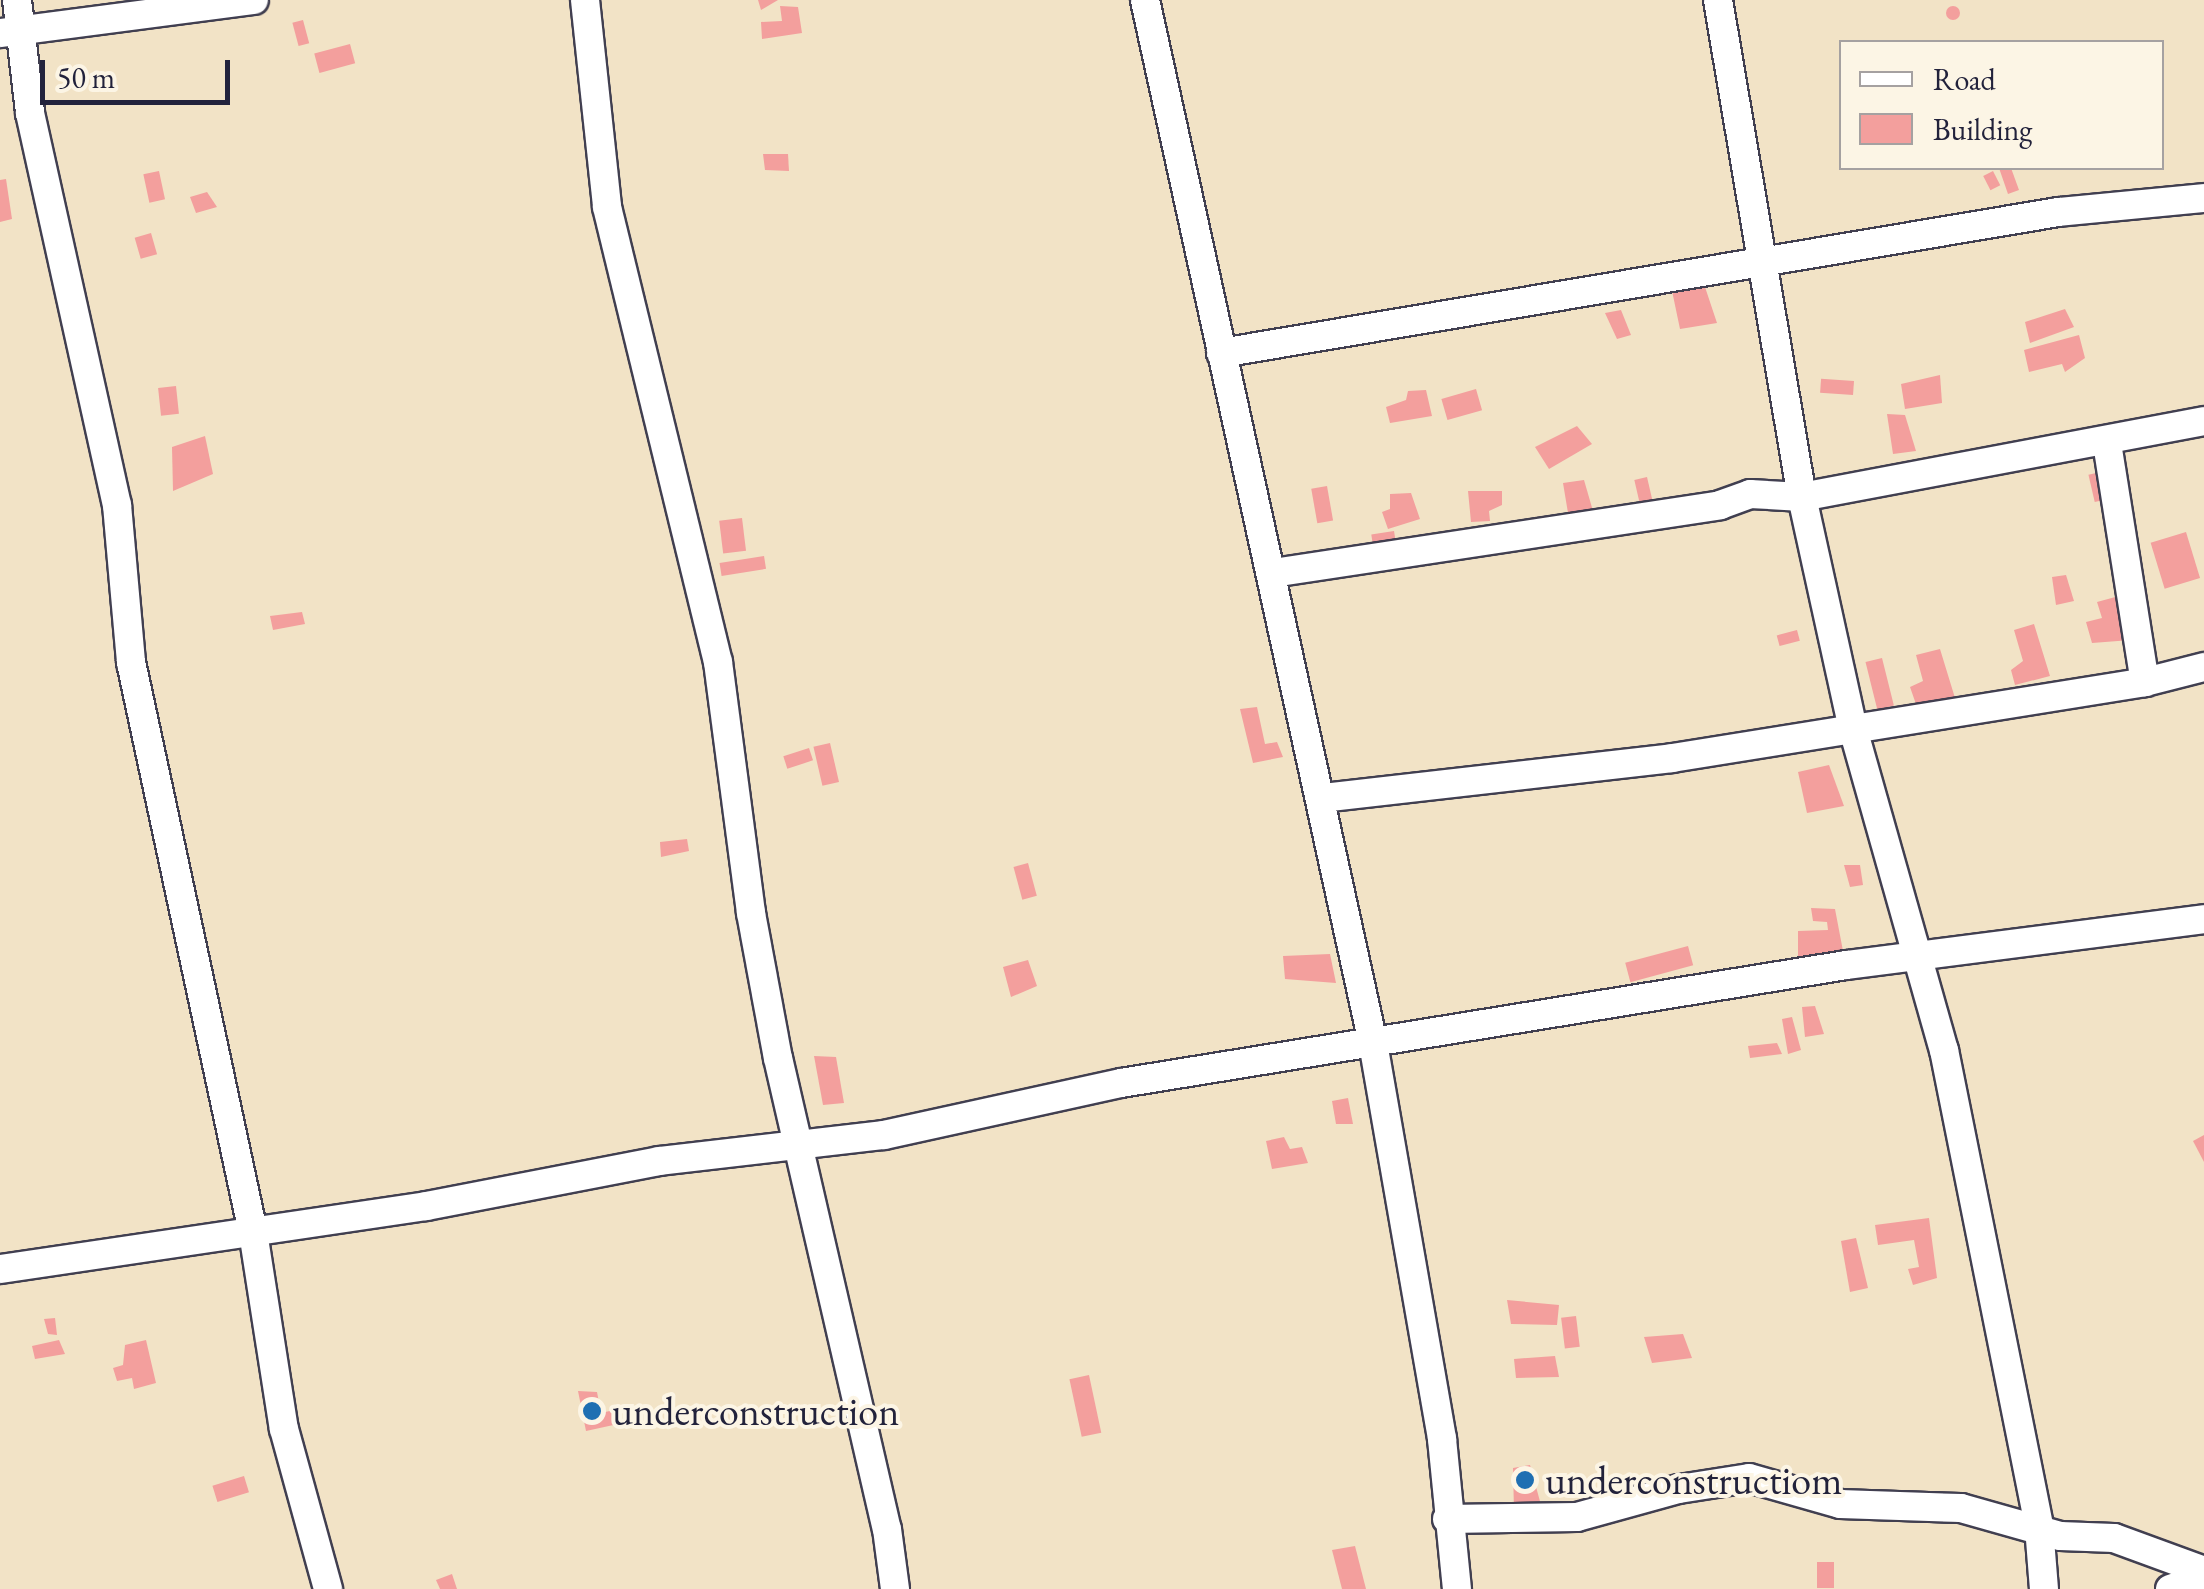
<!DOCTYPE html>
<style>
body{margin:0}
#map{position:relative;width:2204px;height:1589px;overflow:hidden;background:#f2e3c6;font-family:"EB Garamond",serif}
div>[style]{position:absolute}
.building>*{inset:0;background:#f39f9d;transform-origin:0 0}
.round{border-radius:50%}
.roads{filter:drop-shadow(2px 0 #413f50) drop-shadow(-2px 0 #413f50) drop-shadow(0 2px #413f50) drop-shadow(0 -2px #413f50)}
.minor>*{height:28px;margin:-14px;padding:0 14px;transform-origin:14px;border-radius:14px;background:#fff}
.dots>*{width:28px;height:28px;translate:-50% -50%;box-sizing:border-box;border:5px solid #fcf5e5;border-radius:50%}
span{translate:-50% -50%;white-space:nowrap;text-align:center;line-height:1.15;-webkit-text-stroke:8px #fcf5e5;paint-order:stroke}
.poi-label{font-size:40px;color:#22223b}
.left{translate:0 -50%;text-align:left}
.legend{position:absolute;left:1839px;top:40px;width:325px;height:130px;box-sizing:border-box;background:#fcf5e5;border:2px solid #a5a1a1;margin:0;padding:12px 18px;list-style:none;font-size:30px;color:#22223b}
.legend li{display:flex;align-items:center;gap:20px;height:50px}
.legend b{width:50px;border:2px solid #a5a1a1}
.scale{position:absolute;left:40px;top:60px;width:190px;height:45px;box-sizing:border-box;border:5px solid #22223b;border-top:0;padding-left:12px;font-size:30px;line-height:35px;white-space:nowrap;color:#22223b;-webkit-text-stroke:8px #fcf5e5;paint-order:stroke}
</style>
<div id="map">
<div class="building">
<div style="clip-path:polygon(758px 0,778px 0,761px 10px)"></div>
<div class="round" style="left:1946px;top:6px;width:14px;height:14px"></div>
<div style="clip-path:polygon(780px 6px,798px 7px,802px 33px,762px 39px,761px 22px,782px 21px)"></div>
<div style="left:303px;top:20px;width:24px;height:11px;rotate:75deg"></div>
<div style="left:350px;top:44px;width:20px;height:37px;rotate:75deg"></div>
<div style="clip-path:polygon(763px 154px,788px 154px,789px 171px,765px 170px)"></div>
<div style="clip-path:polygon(1999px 168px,2011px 168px,2019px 190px,2008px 194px)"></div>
<div style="left:159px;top:171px;width:29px;height:16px;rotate:78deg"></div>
<div style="left:1993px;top:171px;width:16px;height:11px;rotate:63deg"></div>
<div style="clip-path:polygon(6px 179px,12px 219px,0 222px,0 180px)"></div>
<div style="clip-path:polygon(207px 192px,217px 207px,196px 213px,190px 197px)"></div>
<div style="left:151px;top:233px;width:22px;height:17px;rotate:74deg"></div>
<div style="clip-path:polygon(1703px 281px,1717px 323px,1680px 329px,1671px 286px)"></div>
<div style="clip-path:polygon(2065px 309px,2074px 327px,2030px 343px,2025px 322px)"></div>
<div style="clip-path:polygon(1621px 310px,1631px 335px,1617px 339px,1605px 313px)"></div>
<div style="clip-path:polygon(2079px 335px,2085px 358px,2065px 372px,2062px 364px,2029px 372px,2024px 350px)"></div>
<div style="clip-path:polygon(1940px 375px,1942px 403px,1905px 409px,1901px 384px)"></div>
<div style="left:1854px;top:381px;width:14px;height:33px;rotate:94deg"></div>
<div style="left:176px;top:386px;width:28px;height:18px;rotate:84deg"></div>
<div style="left:1476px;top:389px;width:22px;height:36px;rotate:74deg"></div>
<div style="clip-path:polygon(1426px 390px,1432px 416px,1390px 423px,1386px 407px,1406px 400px,1408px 391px)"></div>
<div style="clip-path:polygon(1887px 414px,1905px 415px,1916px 451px,1893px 454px)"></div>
<div style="clip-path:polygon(1577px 426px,1592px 444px,1549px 469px,1535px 447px)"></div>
<div style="clip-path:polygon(205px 436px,213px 474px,173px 491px,172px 447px)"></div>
<div style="left:2105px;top:471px;width:28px;height:17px;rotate:77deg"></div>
<div style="left:1647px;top:477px;width:27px;height:13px;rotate:77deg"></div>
<div style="clip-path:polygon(1584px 480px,1595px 518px,1569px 519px,1563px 483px)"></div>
<div style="left:1327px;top:486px;width:35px;height:16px;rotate:80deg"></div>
<div style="clip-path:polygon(1468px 491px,1502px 491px,1502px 505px,1489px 511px,1490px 521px,1471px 522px)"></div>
<div style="clip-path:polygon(1411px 493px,1420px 519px,1388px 529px,1382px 512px,1390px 509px,1390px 494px)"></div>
<div style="left:742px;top:518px;width:33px;height:23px;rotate:83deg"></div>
<div style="left:1394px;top:531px;width:12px;height:23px;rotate:81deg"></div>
<div style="left:2186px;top:532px;width:48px;height:37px;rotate:73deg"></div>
<div style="left:764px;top:556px;width:13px;height:45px;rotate:81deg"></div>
<div style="clip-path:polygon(2066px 575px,2074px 601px,2056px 605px,2052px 577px)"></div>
<div style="clip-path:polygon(2119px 596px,2131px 640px,2092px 643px,2086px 622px,2102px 618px,2097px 602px)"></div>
<div style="clip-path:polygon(302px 612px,305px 624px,273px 630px,270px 616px)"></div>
<div style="clip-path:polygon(2034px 624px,2050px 676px,2015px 685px,2011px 670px,2023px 661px,2014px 630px)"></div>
<div style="left:1797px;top:630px;width:11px;height:21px;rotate:75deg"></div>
<div style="clip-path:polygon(1940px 649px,1955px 698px,1918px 710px,1910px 687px,1923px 681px,1916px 655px)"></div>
<div style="left:1882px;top:658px;width:49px;height:17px;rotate:76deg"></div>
<div style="clip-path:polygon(1257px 707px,1265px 744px,1277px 742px,1283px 757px,1253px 763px,1240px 709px)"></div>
<div style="left:830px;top:743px;width:40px;height:17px;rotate:77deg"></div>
<div style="left:809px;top:748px;width:13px;height:27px;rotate:72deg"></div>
<div style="clip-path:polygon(1829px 765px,1844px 806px,1807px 813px,1798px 772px)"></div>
<div style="clip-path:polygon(687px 839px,689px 851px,661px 857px,660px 842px)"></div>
<div style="left:1028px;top:863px;width:34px;height:15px;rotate:75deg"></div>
<div style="clip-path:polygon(1844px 865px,1860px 865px,1863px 885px,1850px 887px)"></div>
<div style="clip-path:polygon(1811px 908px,1835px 909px,1843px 951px,1798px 958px,1798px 931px,1828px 930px,1827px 922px,1813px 921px)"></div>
<div style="left:1688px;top:946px;width:20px;height:65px;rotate:75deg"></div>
<div style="clip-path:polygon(1330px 954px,1336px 983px,1285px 979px,1283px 956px)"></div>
<div style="clip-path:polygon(1028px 960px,1037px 986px,1011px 997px,1003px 967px)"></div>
<div style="clip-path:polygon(1815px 1006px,1824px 1034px,1805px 1037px,1802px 1007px)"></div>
<div style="clip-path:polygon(1792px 1017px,1801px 1050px,1788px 1054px,1782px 1019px)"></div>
<div style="clip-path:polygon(1777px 1043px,1782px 1054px,1750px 1058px,1748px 1046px)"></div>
<div style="clip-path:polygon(814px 1056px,836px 1057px,844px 1103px,823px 1105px)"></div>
<div style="clip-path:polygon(1348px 1098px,1353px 1124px,1336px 1124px,1332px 1101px)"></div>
<div style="clip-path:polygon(2204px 1135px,2204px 1162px,2193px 1141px)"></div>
<div style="clip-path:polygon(1284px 1137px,1290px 1149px,1302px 1147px,1308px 1163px,1272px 1169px,1266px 1141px)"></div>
<div style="clip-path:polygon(1929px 1218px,1937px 1278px,1913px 1285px,1908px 1269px,1919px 1267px,1914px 1240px,1878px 1245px,1875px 1225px)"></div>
<div style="clip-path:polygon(1856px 1238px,1868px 1288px,1850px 1292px,1841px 1241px)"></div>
<div style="clip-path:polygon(1507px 1300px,1559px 1305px,1557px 1325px,1511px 1324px)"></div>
<div style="left:1576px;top:1316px;width:31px;height:15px;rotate:83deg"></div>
<div style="clip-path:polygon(55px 1318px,57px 1335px,48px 1334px,44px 1319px)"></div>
<div style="clip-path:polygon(1683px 1334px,1692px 1358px,1652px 1363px,1644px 1337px)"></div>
<div style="clip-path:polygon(59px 1340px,65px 1354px,35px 1359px,32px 1346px)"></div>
<div style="clip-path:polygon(146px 1340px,156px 1383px,134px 1389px,132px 1378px,117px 1381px,113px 1368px,123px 1365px,125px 1345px)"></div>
<div style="clip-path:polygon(1555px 1356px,1559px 1377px,1516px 1378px,1514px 1359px)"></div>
<div style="left:1089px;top:1375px;width:59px;height:20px;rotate:78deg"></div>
<div style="clip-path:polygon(578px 1391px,597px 1392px,601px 1413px,614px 1410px,618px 1424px,586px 1431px)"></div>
<div style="clip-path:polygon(1530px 1465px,1541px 1505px,1514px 1512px,1513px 1468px)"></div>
<div style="left:244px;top:1476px;width:17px;height:33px;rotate:73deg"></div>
<div style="clip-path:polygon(1355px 1546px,1366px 1589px,1342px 1589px,1332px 1550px)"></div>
<div style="left:1817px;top:1562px;width:17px;height:26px"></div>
<div style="clip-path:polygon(452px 1574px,457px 1589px,440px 1589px,436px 1580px)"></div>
</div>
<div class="roads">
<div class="minor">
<div style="left:17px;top:0;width:114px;rotate:83.4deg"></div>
<div style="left:30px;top:113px;width:402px;rotate:77.5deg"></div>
<div style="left:117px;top:505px;width:158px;rotate:84.9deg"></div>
<div style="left:131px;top:662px;width:583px;rotate:77.92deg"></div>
<div style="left:253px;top:1232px;width:199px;rotate:81.1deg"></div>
<div style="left:284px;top:1429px;width:166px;rotate:74.6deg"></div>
<div style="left:585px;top:0;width:208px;rotate:83.9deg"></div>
<div style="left:607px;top:207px;width:468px;rotate:76.3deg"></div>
<div style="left:718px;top:662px;width:253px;rotate:82.5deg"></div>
<div style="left:751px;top:913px;width:147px;rotate:79.5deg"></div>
<div style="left:778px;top:1058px;width:483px;rotate:77deg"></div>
<div style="left:887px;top:1529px;width:61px;rotate:82.4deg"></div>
<div style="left:1145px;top:0;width:1068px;rotate:77.67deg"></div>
<div style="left:1373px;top:1043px;width:402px;rotate:80.1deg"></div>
<div style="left:1442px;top:1439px;width:151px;rotate:84.3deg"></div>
<div style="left:1718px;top:0;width:504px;rotate:80.41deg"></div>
<div style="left:1802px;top:497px;width:238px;rotate:77.6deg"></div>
<div style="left:1853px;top:729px;width:334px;rotate:74.2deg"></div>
<div style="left:1944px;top:1050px;width:486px;rotate:78.7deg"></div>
<div style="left:2039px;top:1527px;width:62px;rotate:85.4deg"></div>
<div style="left:0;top:33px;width:256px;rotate:-7.4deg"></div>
<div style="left:1221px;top:353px;width:849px;rotate:-9.56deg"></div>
<div style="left:2058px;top:212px;width:147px;rotate:-5.5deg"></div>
<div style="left:2107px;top:443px;width:242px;rotate:81deg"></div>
<div style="left:1273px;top:573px;width:452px;rotate:-8.6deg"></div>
<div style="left:1720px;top:505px;width:32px;rotate:-20deg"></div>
<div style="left:1750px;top:494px;width:52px;rotate:3.3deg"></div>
<div style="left:1802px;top:497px;width:409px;rotate:-10.7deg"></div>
<div style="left:1322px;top:798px;width:352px;rotate:-6.5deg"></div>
<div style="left:1672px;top:758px;width:479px;rotate:-9.1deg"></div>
<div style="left:2145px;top:682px;width:61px;rotate:-14.3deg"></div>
<div style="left:0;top:1269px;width:431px;rotate:-8.4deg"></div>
<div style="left:426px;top:1206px;width:237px;rotate:-10.9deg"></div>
<div style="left:659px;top:1161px;width:226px;rotate:-6.6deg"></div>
<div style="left:884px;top:1135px;width:243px;rotate:-12.4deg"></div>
<div style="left:1121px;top:1083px;width:735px;rotate:-9.24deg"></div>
<div style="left:1846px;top:965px;width:361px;rotate:-7.3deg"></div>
<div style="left:1447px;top:1519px;width:130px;rotate:-0.9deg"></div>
<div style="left:1577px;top:1517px;width:106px;rotate:-15.4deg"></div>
<div style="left:1679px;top:1489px;width:71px;rotate:-8.9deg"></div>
<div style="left:1749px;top:1478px;width:95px;rotate:15.9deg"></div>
<div style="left:1840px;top:1504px;width:121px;rotate:1.9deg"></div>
<div style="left:1961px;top:1508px;width:103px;rotate:15.8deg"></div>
<div style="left:2060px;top:1536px;width:54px;rotate:2.1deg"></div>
<div style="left:2114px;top:1538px;width:96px;rotate:20.1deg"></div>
<div style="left:2170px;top:1589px;width:36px;rotate:-19deg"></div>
</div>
</div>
<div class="dots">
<div style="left:592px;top:1411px;background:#1f6fb2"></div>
<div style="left:1525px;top:1480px;background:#1f6fb2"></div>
</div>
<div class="poi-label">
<span class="left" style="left:612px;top:1411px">underconstruction</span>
<span class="left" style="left:1545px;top:1480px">underconstructiom</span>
</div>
<ul class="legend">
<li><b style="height:12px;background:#fff"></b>Road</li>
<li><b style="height:28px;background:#f39f9d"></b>Building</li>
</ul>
<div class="scale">50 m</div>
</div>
